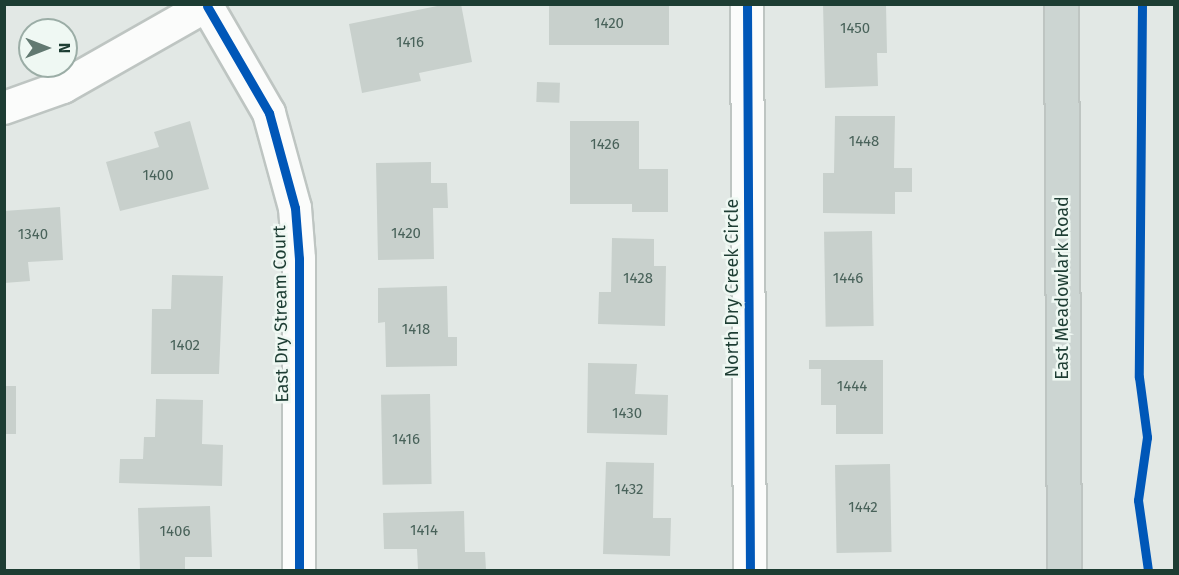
<!DOCTYPE html>
<style>
body{margin:0}
#map{position:relative;width:1179px;height:575px;overflow:hidden;background:#e2e8e5;font-family:"Fira Sans",sans-serif}
div>[style]{position:absolute}
.building>*{inset:0;background:#c8d0cc;transform-origin:0 0}
.roads{filter:drop-shadow(2px 0 #bec5c2) drop-shadow(-2px 0 #bec5c2) drop-shadow(0 2px #bec5c2) drop-shadow(0 -2px #bec5c2)}
.minor>*{height:32px;margin:-16px;padding:0 16px;transform-origin:16px;border-radius:16px;background:#fbfcfb}
.major>*{height:33px;margin:-16.5px;padding:0 16.5px;transform-origin:16.5px;border-radius:16.5px;background:#ccd5d2}
.cycleway>*{height:9px;margin:-4.5px;padding:0 4.5px;transform-origin:4.5px;border-radius:4.5px;background:#0057b8}
span{translate:-50% -50%;white-space:nowrap;text-align:center;line-height:1.15;-webkit-text-stroke:5px #eff8f3;paint-order:stroke}
.number-label{font-size:15px;color:#49625a}
.number-label span{-webkit-text-stroke-width:0}
.street-label{font-size:18px;color:#1d3d33}
.frame{position:absolute;inset:0;border:6px solid #1d3d33;pointer-events:none}
.north{position:absolute;left:18px;top:18px;width:60px;height:60px;box-sizing:border-box;background:#eff8f3;border:2px solid #9bada6;border-radius:50%;rotate:90deg;font-size:16px;font-weight:700;line-height:24px;text-align:center;color:#1d3d33}
.north::after{content:'';display:block;margin:auto;width:21px;height:27px;background:#627971;clip-path:polygon(50% 0,100% 100%,50% 72%,0 100%)}
</style>
<div id="map">
<div class="building">
<div style="clip-path:polygon(447px 4px,461px 4px,472px 62px,419px 73px,421px 81px,362px 93px,349px 24px)"></div>
<div style="left:549px;top:4px;width:120px;height:41px"></div>
<div style="clip-path:polygon(823px 4px,886px 4px,887px 53px,877px 53px,878px 86px,825px 88px)"></div>
<div style="left:537px;top:82px;width:23px;height:20px;rotate:2deg"></div>
<div style="clip-path:polygon(835px 116px,895px 116px,894px 168px,912px 168px,912px 192px,895px 192px,895px 214px,823px 213px,823px 173px,834px 173px)"></div>
<div style="clip-path:polygon(190px 121px,209px 189px,120px 211px,106px 162px,159px 147px,154px 132px)"></div>
<div style="clip-path:polygon(570px 121px,639px 121px,639px 169px,668px 169px,668px 212px,632px 212px,632px 204px,570px 204px)"></div>
<div style="clip-path:polygon(431px 162px,431px 183px,447px 183px,448px 208px,433px 208px,434px 259px,378px 260px,376px 163px)"></div>
<div style="clip-path:polygon(60px 207px,63px 260px,28px 262px,30px 281px,4px 283px,4px 211px)"></div>
<div style="left:872px;top:231px;width:95px;height:48px;rotate:89deg"></div>
<div style="clip-path:polygon(612px 238px,654px 239px,654px 266px,666px 266px,665px 326px,598px 324px,599px 292px,611px 292px)"></div>
<div style="clip-path:polygon(172px 275px,223px 276px,219px 374px,151px 374px,152px 309px,171px 309px)"></div>
<div style="clip-path:polygon(447px 286px,448px 337px,457px 337px,457px 366px,386px 367px,385px 322px,378px 323px,378px 288px)"></div>
<div style="clip-path:polygon(809px 360px,883px 360px,883px 434px,836px 434px,836px 405px,821px 405px,821px 369px,809px 369px)"></div>
<div style="clip-path:polygon(588px 363px,637px 364px,635px 394px,668px 395px,667px 435px,587px 433px)"></div>
<div style="left:4px;top:386px;width:12px;height:48px"></div>
<div style="left:430px;top:394px;width:90px;height:49px;rotate:89deg"></div>
<div style="clip-path:polygon(156px 399px,203px 400px,202px 444px,223px 445px,222px 486px,119px 483px,120px 459px,143px 459px,144px 437px,155px 437px)"></div>
<div style="clip-path:polygon(606px 462px,654px 463px,653px 518px,671px 518px,670px 556px,603px 554px)"></div>
<div style="left:890px;top:464px;width:88px;height:55px;rotate:89deg"></div>
<div style="clip-path:polygon(210px 506px,212px 557px,185px 557px,185px 570px,140px 570px,138px 508px)"></div>
<div style="clip-path:polygon(464px 511px,465px 552px,485px 552px,486px 570px,418px 570px,417px 549px,384px 549px,383px 513px)"></div>
</div>
<div class="roads">
<div class="minor">
<div style="left:747px;top:4px;width:566px;rotate:89.7deg"></div>
<div style="left:207px;top:6px;width:124px;rotate:59.9deg"></div>
<div style="left:269px;top:113px;width:98px;rotate:74.7deg"></div>
<div style="left:295px;top:208px;width:51px;rotate:85.5deg"></div>
<div style="left:299px;top:259px;width:311px;rotate:90deg"></div>
<div style="left:4px;top:108px;width:63px;rotate:-19.6deg"></div>
<div style="left:63px;top:87px;width:168px;rotate:-29.6deg"></div>
</div>
<div class="major">
<div style="left:1061px;top:4px;width:566px;rotate:89.7deg"></div>
</div>
</div>
<div class="cycleway">
<div style="left:747px;top:4px;width:566px;rotate:89.7deg"></div>
<div style="left:1142px;top:4px;width:373px;rotate:90.5deg"></div>
<div style="left:1139px;top:377px;width:61px;rotate:82.4deg"></div>
<div style="left:1147px;top:437px;width:64px;rotate:98.1deg"></div>
<div style="left:1138px;top:500px;width:71px;rotate:81.9deg"></div>
<div style="left:207px;top:6px;width:124px;rotate:59.9deg"></div>
<div style="left:269px;top:113px;width:98px;rotate:74.7deg"></div>
<div style="left:295px;top:208px;width:51px;rotate:85.5deg"></div>
<div style="left:299px;top:259px;width:311px;rotate:90deg"></div>
</div>
<div class="number-label">
<span style="left:609px;top:24px">1420</span>
<span style="left:855px;top:29px">1450</span>
<span style="left:410px;top:43px">1416</span>
<span style="left:864px;top:142px">1448</span>
<span style="left:605px;top:145px">1426</span>
<span style="left:158px;top:176px">1400</span>
<span style="left:406px;top:234px">1420</span>
<span style="left:33px;top:235px">1340</span>
<span style="left:638px;top:279px">1428</span>
<span style="left:848px;top:279px">1446</span>
<span style="left:416px;top:330px">1418</span>
<span style="left:185px;top:346px">1402</span>
<span style="left:852px;top:387px">1444</span>
<span style="left:627px;top:414px">1430</span>
<span style="left:406px;top:440px">1416</span>
<span style="left:629px;top:490px">1432</span>
<span style="left:863px;top:508px">1442</span>
<span style="left:424px;top:531px">1414</span>
<span style="left:175px;top:532px">1406</span>
</div>
<div class="street-label">
<span style="left:732px;top:288px;rotate:-90deg">North Dry Creek Circle</span>
<span style="left:1062px;top:288px;rotate:-90deg">East Meadowlark Road</span>
<span style="left:281px;top:314px;rotate:-91deg">East Dry Stream Court</span>
</div>
<div class="frame"></div>
<div class="north">N</div>
</div>
